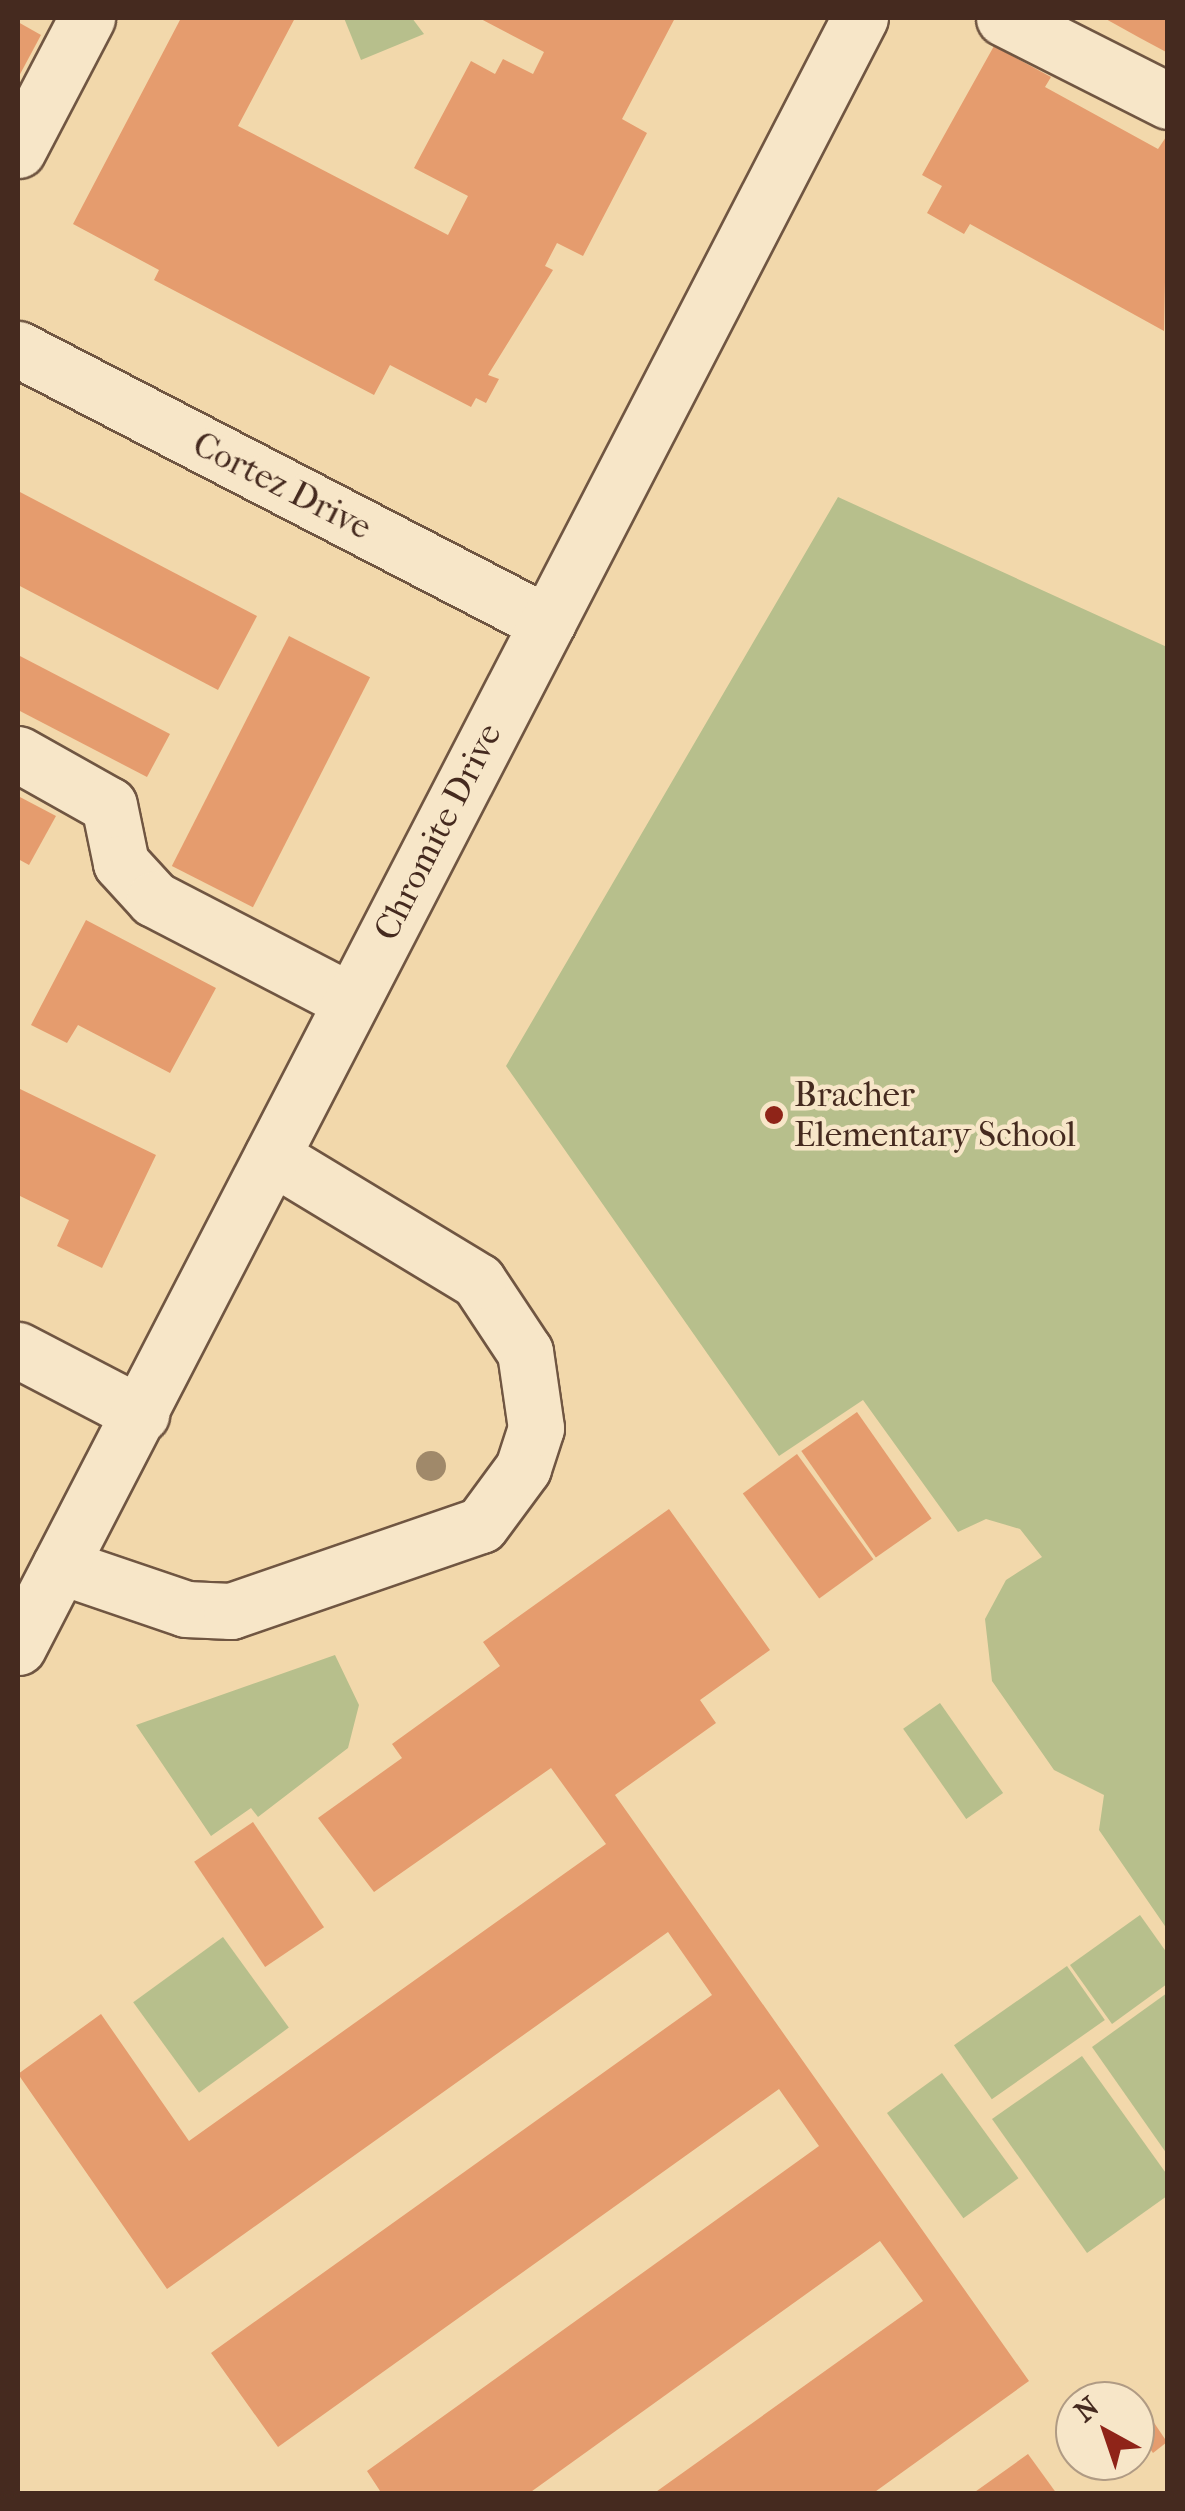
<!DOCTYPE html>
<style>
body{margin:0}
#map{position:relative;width:1185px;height:2511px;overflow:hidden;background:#f2d8ab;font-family:"IM FELL French Canon",serif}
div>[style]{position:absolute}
.green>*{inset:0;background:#b7bf8c;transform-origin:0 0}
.building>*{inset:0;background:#e59c6e;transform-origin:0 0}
.roads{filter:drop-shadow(2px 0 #705642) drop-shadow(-2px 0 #705642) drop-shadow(0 2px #705642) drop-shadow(0 -2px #705642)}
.minor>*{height:55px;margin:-27.5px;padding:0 27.5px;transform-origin:27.5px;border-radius:27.5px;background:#f7e6c8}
.trees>*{width:30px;height:30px;margin:-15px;border-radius:50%;background:#a0896a}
.dots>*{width:28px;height:28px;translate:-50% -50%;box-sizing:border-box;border:5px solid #f7e6c8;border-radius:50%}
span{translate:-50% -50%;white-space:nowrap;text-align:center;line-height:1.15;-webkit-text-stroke:9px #f7e6c8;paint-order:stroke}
.street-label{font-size:35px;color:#452a1f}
.poi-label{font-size:35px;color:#452a1f}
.left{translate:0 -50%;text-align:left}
.frame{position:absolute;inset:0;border:20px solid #452a1f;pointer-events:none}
.north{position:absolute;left:1055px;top:2381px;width:100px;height:100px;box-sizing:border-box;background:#f7e6c8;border:2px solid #b09b84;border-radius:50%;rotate:320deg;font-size:28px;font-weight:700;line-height:40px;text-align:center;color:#452a1f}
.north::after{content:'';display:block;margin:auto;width:35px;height:45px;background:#8f2418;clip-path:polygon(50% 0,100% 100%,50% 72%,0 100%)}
</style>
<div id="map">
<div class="green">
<div style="clip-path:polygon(344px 18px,412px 18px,424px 34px,361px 60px)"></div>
<div style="clip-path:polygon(838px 497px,1167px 647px,1167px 1929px,1099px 1830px,1104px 1795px,1054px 1770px,992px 1681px,985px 1619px,1006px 1580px,1042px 1557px,1020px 1529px,986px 1519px,958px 1532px,863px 1400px,779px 1456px,506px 1066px)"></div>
<div style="clip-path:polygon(335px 1655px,359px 1705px,348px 1748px,258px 1817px,251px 1808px,211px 1836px,136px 1725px)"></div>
<div style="left:940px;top:1703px;width:110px;height:45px;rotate:55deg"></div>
<div style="clip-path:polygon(1140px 1915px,1167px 1953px,1167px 1984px,1112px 2024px,1070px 1965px)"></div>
<div style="left:223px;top:1937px;width:112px;height:111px;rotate:54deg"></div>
<div style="left:1067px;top:1966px;width:66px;height:138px;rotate:55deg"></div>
<div style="clip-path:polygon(1167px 1993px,1167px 2154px,1092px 2047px)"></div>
<div style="clip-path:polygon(1082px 2056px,1168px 2176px,1167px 2196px,1087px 2253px,992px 2119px)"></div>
<div style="left:942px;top:2073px;width:130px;height:68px;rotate:54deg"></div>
</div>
<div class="building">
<div style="clip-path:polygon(181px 18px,295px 18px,238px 126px,448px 235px,468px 196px,414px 168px,471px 61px,495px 74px,503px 59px,533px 74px,544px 52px,479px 18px,675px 18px,622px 119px,647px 133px,583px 256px,557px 243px,545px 266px,553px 270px,488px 375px,499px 379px,486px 403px,476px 398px,471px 407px,390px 365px,374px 395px,154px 280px,159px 270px,73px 224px)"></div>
<div style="clip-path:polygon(1104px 18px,1168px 18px,1168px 53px,1140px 38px)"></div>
<div style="clip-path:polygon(18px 22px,41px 35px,18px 78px)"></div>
<div style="clip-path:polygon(994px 46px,1051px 77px,1045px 87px,1158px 149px,1168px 134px,1164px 331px,970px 224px,964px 234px,927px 213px,942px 186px,922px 175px)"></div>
<div style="clip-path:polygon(18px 491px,257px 616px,218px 690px,18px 585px)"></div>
<div style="left:289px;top:636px;width:91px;height:258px;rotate:27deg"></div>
<div style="clip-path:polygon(18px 655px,170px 734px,147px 777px,18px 710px)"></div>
<div style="clip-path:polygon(18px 796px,56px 816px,29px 865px,18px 859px)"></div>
<div style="clip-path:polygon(86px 920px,216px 988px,170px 1073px,78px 1025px,67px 1043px,31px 1025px)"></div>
<div style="clip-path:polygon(18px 1088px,156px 1155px,102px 1268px,57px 1246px,69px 1220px,18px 1195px)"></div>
<div style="left:857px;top:1412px;width:130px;height:68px;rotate:55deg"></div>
<div style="left:797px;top:1454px;width:130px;height:67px;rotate:54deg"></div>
<div style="clip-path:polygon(669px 1509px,770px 1650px,700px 1700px,716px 1723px,615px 1795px,1029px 2381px,872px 2494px,653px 2494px,923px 2301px,880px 2241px,528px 2494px,382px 2494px,367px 2471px,819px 2146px,779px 2089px,278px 2447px,211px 2353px,712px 1995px,668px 1932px,167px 2289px,18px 2074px,101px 2014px,189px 2141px,606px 1844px,551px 1768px,374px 1892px,318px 1818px,402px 1758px,392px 1744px,500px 1666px,483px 1642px)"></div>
<div style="left:253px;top:1822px;width:127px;height:71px;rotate:56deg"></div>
<div style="clip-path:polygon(1138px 2399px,1167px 2442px,1153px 2453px,1135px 2428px)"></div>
<div style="clip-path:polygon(1028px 2454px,1057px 2494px,972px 2494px)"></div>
</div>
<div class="roads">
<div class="minor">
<div style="left:1004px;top:18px;width:184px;rotate:26.8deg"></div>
<div style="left:18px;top:150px;width:149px;rotate:-62.4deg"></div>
<div style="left:18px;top:349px;width:596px;rotate:27.38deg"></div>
<div style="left:18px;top:754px;width:104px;rotate:29.3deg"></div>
<div style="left:109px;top:805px;width:59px;rotate:78.3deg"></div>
<div style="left:121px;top:863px;width:49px;rotate:47.5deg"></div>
<div style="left:154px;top:899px;width:222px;rotate:27.4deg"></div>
<div style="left:18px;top:1350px;width:139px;rotate:27.5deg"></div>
<div style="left:60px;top:1566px;width:133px;rotate:18.8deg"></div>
<div style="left:186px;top:1609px;width:45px;rotate:2.5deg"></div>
<div style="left:231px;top:1611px;width:264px;rotate:-19deg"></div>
<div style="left:481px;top:1525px;width:71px;rotate:-53.6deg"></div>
<div style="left:523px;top:1468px;width:42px;rotate:-72deg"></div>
<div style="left:536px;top:1428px;width:77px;rotate:-98.2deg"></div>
<div style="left:525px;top:1352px;width:85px;rotate:-123.5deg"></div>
<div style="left:478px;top:1281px;width:241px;rotate:-148.8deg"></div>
<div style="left:18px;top:1647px;width:1834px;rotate:-62.67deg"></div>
</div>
</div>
<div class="trees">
<div style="left:431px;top:1466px"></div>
</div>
<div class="dots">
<div style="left:774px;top:1115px;background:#8f2418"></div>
</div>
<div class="street-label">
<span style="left:282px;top:486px;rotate:27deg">Cortez Drive</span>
<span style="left:438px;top:832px;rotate:-63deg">Chromite Drive</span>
</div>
<div class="poi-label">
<span class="left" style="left:794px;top:1115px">Bracher<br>Elementary School</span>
</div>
<div class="frame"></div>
<div class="north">N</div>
</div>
